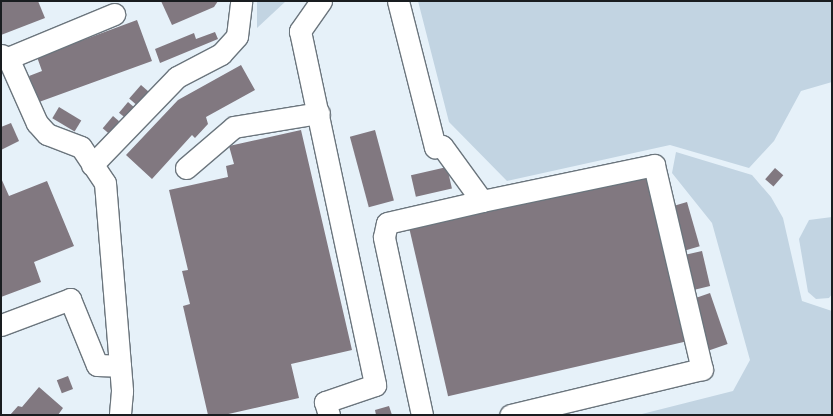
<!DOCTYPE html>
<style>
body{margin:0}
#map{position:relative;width:833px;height:416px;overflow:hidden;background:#e6f1f9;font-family:"Alegreya Sans",sans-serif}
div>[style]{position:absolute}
.green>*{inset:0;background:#c2d4e2}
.building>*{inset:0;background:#817880;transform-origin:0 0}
.roads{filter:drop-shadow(1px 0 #6b757d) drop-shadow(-1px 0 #6b757d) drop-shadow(0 1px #6b757d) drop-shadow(0 -1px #6b757d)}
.minor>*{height:21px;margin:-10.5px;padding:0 10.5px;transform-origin:10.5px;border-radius:10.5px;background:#fff}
span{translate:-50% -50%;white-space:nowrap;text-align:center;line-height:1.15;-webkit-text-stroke:5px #fff;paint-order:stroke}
.frame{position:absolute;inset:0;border:2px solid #191d20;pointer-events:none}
</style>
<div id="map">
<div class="green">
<div style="clip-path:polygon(257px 1px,286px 1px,257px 28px)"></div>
<div style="clip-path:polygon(418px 1px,832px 1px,832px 82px,801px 91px,774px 141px,749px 168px,670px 145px,507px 181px,449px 122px)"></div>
<div style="clip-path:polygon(676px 152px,752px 175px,771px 197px,783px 218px,802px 301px,832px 311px,832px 415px,638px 415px,733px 391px,750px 360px,712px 223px,672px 173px)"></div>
<div style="clip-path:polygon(832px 217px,832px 294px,829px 298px,816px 299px,808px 292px,799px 239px,809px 220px)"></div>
</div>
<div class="building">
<div style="clip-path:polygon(1px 1px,38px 1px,45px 18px,1px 35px)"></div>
<div style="clip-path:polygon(161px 1px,218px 1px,214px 7px,172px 25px)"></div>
<div style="clip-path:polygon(137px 20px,152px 61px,39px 102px,29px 76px,42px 71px,37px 57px)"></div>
<div style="clip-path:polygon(215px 32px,218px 39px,160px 63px,155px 49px,194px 33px,196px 39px)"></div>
<div style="clip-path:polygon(241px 65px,255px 90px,206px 117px,208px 124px,195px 138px,192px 135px,152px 179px,126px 155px,178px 100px)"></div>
<div style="left:141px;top:85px;width:11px;height:18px;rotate:41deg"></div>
<div style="left:128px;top:102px;width:8px;height:14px;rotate:40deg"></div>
<div style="left:59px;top:107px;width:26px;height:13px;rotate:31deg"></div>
<div style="left:113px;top:116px;width:8px;height:16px;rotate:40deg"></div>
<div style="clip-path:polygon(11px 123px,19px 141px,1px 150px,1px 127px)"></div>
<div style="clip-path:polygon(301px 130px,352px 350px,291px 364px,299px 398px,224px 415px,208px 415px,183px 306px,190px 304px,182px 271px,188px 270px,169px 190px,228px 177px,226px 166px,234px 164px,229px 146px)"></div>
<div style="left:375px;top:130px;width:73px;height:26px;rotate:75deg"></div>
<div style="left:447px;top:167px;width:22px;height:37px;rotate:77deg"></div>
<div style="left:775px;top:168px;width:11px;height:15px;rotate:41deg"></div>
<div style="left:646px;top:169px;width:177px;height:244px;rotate:77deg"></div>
<div style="clip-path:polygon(1px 178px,9px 196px,47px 181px,74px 246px,34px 262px,41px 282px,1px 297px)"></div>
<div style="left:687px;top:202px;width:46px;height:16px;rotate:74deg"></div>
<div style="left:702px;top:251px;width:36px;height:17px;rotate:77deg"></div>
<div style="left:710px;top:293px;width:54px;height:19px;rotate:71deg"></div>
<div style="left:68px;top:376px;width:14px;height:12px;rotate:69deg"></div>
<div style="clip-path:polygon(39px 387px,63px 408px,58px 415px,10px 415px,18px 406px,22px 407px)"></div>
<div style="clip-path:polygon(389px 406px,392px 415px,376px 415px,375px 410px)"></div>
</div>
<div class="roads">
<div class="minor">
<div style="left:321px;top:1px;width:37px;rotate:125deg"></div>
<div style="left:300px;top:31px;width:362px;rotate:78deg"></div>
<div style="left:375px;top:385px;width:53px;rotate:161.2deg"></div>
<div style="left:325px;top:402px;width:14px;rotate:73deg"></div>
<div style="left:398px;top:1px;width:151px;rotate:75.8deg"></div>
<div style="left:435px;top:147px;width:7px;rotate:-8deg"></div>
<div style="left:442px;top:146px;width:68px;rotate:54deg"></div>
<div style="left:482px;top:201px;width:176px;rotate:-11.8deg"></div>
<div style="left:654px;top:165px;width:210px;rotate:76.8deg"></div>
<div style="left:702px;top:369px;width:197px;rotate:166.5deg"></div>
<div style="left:1px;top:55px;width:8px;rotate:23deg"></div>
<div style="left:8px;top:58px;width:71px;rotate:66deg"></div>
<div style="left:37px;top:123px;width:15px;rotate:48deg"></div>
<div style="left:47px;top:134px;width:36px;rotate:21deg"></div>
<div style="left:81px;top:147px;width:43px;rotate:56.3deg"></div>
<div style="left:105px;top:183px;width:209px;rotate:85.3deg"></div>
<div style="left:122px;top:391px;width:24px;rotate:95deg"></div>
<div style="left:8px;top:58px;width:115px;rotate:-22.5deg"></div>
<div style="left:92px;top:165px;width:122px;rotate:-46deg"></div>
<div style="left:177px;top:77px;width:50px;rotate:-27.6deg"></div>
<div style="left:221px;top:54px;width:24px;rotate:-48deg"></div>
<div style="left:237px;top:36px;width:35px;rotate:-83deg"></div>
<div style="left:186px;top:168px;width:63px;rotate:-40.5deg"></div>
<div style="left:234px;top:127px;width:86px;rotate:-9.4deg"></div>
<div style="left:1px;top:325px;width:74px;rotate:-20.6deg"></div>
<div style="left:70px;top:299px;width:71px;rotate:67.8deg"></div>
<div style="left:97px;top:365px;width:23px;rotate:2deg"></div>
<div style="left:422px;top:415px;width:182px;rotate:-102.1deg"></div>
<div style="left:384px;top:237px;width:14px;rotate:-78deg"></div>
<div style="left:387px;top:223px;width:98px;rotate:-13deg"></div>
</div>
</div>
<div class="frame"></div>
</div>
